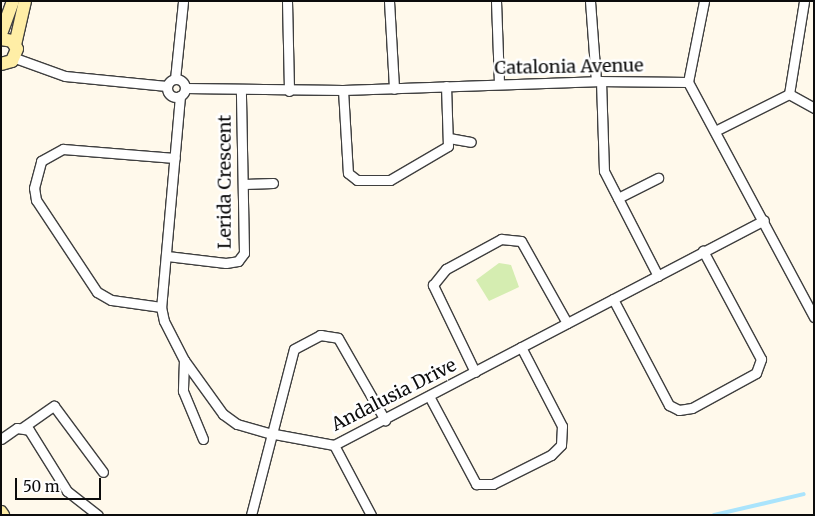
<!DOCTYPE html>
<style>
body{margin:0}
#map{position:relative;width:815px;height:516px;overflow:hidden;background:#fff9eb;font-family:Merriweather,serif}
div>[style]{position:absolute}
.green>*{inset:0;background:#d5edb1}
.stream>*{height:4px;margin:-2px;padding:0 2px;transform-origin:2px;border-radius:2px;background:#aae4fc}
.roads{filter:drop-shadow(1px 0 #3f3f3f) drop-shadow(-1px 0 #3f3f3f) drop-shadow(0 1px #3f3f3f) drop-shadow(0 -1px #3f3f3f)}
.street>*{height:9px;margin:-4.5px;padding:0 4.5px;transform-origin:4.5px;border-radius:4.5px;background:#fff}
.street>.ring{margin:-4.5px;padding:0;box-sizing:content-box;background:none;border:9px solid #fff;border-radius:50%}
.secondary>*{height:12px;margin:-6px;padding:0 6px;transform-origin:6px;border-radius:6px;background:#ffeea6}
span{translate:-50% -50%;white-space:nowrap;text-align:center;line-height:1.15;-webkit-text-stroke:5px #fff;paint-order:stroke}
.street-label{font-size:18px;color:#0c0c0c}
.frame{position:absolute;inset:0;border:2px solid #0c0c0c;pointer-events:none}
.scale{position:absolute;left:15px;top:478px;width:86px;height:22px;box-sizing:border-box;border:2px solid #0c0c0c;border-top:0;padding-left:6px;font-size:15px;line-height:18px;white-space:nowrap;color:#0c0c0c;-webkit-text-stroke:4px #fff;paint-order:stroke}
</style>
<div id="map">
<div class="green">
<div style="clip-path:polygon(499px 263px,511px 265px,519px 287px,489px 301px,476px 280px)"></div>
</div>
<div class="stream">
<div style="left:714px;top:515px;width:92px;rotate:-13.1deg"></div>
</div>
<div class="roads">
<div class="street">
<div style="left:287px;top:1px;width:90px;rotate:88.7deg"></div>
<div style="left:389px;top:1px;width:88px;rotate:86.7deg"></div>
<div style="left:496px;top:1px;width:83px;rotate:87.9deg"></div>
<div style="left:590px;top:1px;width:80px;rotate:85.7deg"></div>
<div style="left:15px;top:58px;width:53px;rotate:19.8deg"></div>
<div style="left:65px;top:76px;width:102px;rotate:5.6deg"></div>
<div class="ring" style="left:167px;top:79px;width:9px;height:9px"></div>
<div style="left:175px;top:79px;width:78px;rotate:-84.1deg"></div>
<div style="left:601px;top:81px;width:90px;rotate:88.1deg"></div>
<div style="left:604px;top:171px;width:118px;rotate:62.8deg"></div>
<div style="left:688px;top:82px;width:267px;rotate:61.8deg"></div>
<div style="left:688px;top:82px;width:83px;rotate:-78.8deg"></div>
<div style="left:185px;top:88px;width:158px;rotate:0.7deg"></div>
<div style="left:343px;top:90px;width:253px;rotate:-2deg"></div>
<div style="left:596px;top:81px;width:92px;rotate:0.6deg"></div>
<div style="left:343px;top:90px;width:83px;rotate:86.6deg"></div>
<div style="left:348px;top:173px;width:11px;rotate:38deg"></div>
<div style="left:357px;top:180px;width:33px"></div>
<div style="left:390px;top:180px;width:67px;rotate:-30.4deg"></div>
<div style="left:448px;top:146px;width:60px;rotate:-91.9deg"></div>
<div style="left:789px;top:94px;width:94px;rotate:-80.8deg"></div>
<div style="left:180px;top:96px;width:212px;rotate:95.1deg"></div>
<div style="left:161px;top:307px;width:14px;rotate:78deg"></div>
<div style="left:164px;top:321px;width:44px;rotate:62.9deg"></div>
<div style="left:184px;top:360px;width:67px;rotate:54.2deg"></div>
<div style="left:223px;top:414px;width:17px;rotate:36deg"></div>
<div style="left:237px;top:424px;width:33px;rotate:16deg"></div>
<div style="left:269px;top:433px;width:66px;rotate:10.5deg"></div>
<div style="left:334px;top:445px;width:485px;rotate:-27.6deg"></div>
<div style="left:717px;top:130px;width:80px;rotate:-26.6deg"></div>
<div style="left:789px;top:94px;width:29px;rotate:29deg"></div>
<div style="left:449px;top:138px;width:22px;rotate:10deg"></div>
<div style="left:244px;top:184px;width:29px;rotate:-2deg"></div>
<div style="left:618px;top:198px;width:45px;rotate:-26.6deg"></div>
<div style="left:167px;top:256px;width:59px;rotate:6.8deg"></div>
<div style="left:226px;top:263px;width:12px;rotate:-9deg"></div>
<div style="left:238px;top:261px;width:10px;rotate:-53deg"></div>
<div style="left:244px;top:253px;width:162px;rotate:-91.1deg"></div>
<div style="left:613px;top:299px;width:120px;rotate:62.2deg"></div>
<div style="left:669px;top:405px;width:11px;rotate:27deg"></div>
<div style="left:679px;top:410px;width:13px;rotate:-9deg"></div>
<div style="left:692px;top:408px;width:73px;rotate:-28.7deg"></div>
<div style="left:756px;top:373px;width:15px;rotate:-70deg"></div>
<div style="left:761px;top:359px;width:123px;rotate:-118.2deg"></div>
<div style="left:161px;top:307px;width:50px;rotate:-172deg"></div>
<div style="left:111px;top:300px;width:16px;rotate:-150deg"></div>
<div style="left:97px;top:292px;width:110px;rotate:-123.5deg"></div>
<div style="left:36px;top:200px;width:12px;rotate:-99deg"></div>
<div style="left:34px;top:188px;width:28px;rotate:-75deg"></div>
<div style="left:41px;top:161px;width:25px;rotate:-29deg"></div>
<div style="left:63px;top:149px;width:112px;rotate:4.6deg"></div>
<div style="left:184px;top:360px;width:31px;rotate:92deg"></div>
<div style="left:183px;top:391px;width:52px;rotate:67.4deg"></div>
<div style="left:475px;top:372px;width:97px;rotate:-115.8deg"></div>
<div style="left:433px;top:285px;width:21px;rotate:-51deg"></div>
<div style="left:446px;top:269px;width:63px;rotate:-28.6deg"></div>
<div style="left:501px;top:239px;width:20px;rotate:6deg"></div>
<div style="left:521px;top:241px;width:94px;rotate:60.7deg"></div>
<div style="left:429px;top:396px;width:100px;rotate:61.9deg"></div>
<div style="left:476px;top:484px;width:17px"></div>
<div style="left:493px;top:484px;width:65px;rotate:-26.6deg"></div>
<div style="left:551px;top:455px;width:14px;rotate:-45deg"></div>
<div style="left:561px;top:445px;width:19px;rotate:-87deg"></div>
<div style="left:562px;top:426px;width:89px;rotate:-117.4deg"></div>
<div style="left:22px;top:428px;width:39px;rotate:-35deg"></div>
<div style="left:54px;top:406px;width:82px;rotate:53.4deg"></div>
<div style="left:1px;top:439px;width:19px;rotate:-35deg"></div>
<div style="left:17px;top:428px;width:12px;rotate:9deg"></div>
<div style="left:29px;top:430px;width:72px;rotate:58.1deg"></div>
<div style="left:67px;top:491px;width:39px;rotate:38deg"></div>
<div style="left:334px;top:445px;width:79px;rotate:62.1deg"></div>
<div style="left:251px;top:515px;width:171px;rotate:-75.5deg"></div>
<div style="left:294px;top:349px;width:30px;rotate:-28deg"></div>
<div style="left:320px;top:335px;width:18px;rotate:9deg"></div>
<div style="left:338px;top:338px;width:95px;rotate:60.2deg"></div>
</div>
<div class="secondary">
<div style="left:1px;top:34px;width:35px;rotate:-70deg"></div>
<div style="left:1px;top:39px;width:11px;rotate:10deg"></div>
<div style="left:12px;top:41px;width:9px;rotate:58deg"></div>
<div style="left:17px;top:49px;width:13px;rotate:113deg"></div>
<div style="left:12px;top:61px;width:11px;rotate:165deg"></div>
<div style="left:15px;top:45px;width:45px;rotate:-77.2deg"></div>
<div style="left:1px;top:512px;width:4px;rotate:56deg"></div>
</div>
</div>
<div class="street-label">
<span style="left:569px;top:67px;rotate:-1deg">Catalonia Avenue</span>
<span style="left:225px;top:182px;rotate:-90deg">Lerida Crescent</span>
<span style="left:394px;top:395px;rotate:-27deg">Andalusia Drive</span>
</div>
<div class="frame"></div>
<div class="scale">50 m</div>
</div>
